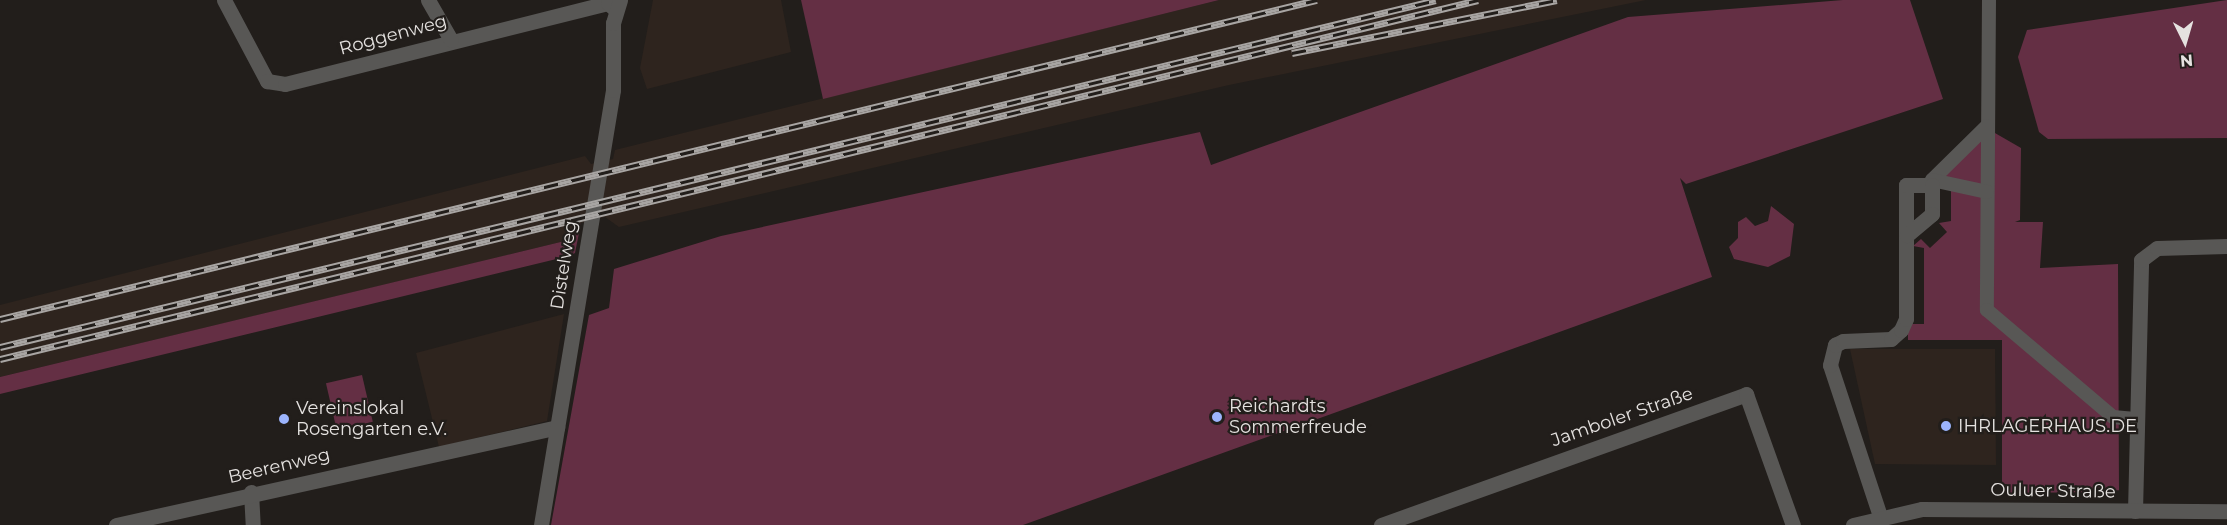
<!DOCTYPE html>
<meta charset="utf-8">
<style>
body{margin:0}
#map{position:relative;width:2227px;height:525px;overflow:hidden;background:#221e1b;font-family:Montserrat,sans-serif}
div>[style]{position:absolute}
.built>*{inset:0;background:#2e241e}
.green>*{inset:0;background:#642f44;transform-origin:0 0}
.pedestrian>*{height:14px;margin:-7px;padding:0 7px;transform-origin:7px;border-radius:7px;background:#585755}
.minor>*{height:15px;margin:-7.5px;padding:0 7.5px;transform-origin:7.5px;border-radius:7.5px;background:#585755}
.rail>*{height:7px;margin-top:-3.5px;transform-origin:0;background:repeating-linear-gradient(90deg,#221e1b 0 14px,#a8a5a3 0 28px);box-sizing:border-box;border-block:2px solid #a8a5a3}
.dots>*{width:16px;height:16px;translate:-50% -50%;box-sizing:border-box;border:3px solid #221e1b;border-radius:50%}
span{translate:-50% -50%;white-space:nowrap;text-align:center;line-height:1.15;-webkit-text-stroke:4.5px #221e1b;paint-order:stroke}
.street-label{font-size:18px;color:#e5e2e0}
.poi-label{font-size:18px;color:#e5e2e0}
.left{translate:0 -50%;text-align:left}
.north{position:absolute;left:2155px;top:12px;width:60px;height:60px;-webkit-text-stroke:4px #221e1b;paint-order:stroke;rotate:175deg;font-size:16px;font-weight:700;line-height:24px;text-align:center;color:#e5e2e0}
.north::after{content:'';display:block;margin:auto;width:21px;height:27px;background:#e5e2e0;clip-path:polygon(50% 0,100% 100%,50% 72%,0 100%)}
</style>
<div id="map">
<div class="built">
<div style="clip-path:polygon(653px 0,781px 0,791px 52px,647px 89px,640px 68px)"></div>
<div style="clip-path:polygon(1219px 0,1646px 0,1229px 85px,619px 227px,605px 217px,581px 223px,574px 239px,0 377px,0 305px,585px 156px,591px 164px,613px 159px,615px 150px)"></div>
<div style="clip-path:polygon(564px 314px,547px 421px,439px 447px,416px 353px)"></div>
<div style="clip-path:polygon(1850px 349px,1995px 349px,1996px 465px,1875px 464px)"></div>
</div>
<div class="green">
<div style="clip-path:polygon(801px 0,1219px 0,823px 99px)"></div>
<div style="clip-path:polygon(1843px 0,1910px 0,1943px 99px,1686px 184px,1680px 178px,1712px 277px,1023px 525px,551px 525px,589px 315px,609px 308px,614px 269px,721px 236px,1200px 132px,1211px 165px,1628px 17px)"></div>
<div style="clip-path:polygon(2227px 0,2227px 138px,2048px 139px,2039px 132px,2018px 57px,2027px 30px)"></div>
<div style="clip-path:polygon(1988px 129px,2021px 148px,2020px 220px,2015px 222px,2043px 222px,2040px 268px,2118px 264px,2119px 492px,2002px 493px,2002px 340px,1908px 340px,1908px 324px,1924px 324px,1924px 248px,1913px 246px,1921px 239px,1930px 248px,1947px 232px,1939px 223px,1951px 221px,1951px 185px,1940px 174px)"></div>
<div style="clip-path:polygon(1771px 206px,1794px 224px,1790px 256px,1768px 267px,1734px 259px,1729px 247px,1738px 238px,1738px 222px,1746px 217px,1755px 226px,1768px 221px)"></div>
<div style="clip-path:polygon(581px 223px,575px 253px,569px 256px,0 394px,0 377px,573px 239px)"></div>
<div style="left:362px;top:375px;width:48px;height:37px;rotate:77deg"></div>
</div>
<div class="pedestrian">
<div style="left:1989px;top:0;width:310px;rotate:90.4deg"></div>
<div style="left:1987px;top:310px;width:165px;rotate:40.3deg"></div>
<div style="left:2113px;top:417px;width:25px;rotate:5deg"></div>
<div style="left:1932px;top:180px;width:77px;rotate:-44.5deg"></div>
<div style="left:1932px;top:180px;width:56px;rotate:12.3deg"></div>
</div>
<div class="minor">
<div style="left:224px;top:0;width:92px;rotate:62deg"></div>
<div style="left:267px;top:81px;width:18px;rotate:9deg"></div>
<div style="left:285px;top:84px;width:333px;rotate:-14.1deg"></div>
<div style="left:608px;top:3px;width:11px;rotate:41deg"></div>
<div style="left:428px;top:0;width:46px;rotate:60.1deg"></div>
<div style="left:251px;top:492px;width:33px;rotate:87deg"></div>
<div style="left:2135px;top:511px;width:251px;rotate:-88.6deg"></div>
<div style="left:2141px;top:260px;width:20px;rotate:-37deg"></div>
<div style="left:2157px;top:248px;width:70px;rotate:-1.6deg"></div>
<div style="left:1880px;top:516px;width:159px;rotate:-108.3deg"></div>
<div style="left:1830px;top:365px;width:21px;rotate:-76deg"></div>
<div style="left:1835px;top:345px;width:9px;rotate:-27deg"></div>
<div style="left:1843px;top:341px;width:48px;rotate:-2.4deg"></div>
<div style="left:1891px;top:339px;width:13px;rotate:-42deg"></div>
<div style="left:1901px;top:330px;width:12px;rotate:-66deg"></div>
<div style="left:1906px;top:319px;width:134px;rotate:-90deg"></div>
<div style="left:1906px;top:185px;width:26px"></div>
<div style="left:1932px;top:185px;width:29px;rotate:90deg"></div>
<div style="left:1932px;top:214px;width:33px;rotate:140deg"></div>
<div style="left:116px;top:525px;width:452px;rotate:-12.5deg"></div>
<div style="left:541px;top:525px;width:441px;rotate:-80.6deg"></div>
<div style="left:613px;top:90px;width:67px;rotate:-90deg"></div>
<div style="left:613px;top:23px;width:24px;rotate:-73deg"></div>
<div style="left:1381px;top:525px;width:388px;rotate:-19.7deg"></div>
<div style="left:1746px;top:394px;width:139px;rotate:70.3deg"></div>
<div style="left:1853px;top:525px;width:71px;rotate:-13.1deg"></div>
<div style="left:1922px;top:509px;width:305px;rotate:0.4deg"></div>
</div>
<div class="rail">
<div style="left:1292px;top:53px;width:270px;rotate:-11.3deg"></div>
<div style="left:0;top:319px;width:1355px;rotate:-13.62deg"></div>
<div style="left:0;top:347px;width:1477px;rotate:-13.58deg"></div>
<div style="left:0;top:359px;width:1521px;rotate:-13.65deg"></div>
</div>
<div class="dots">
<div style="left:1217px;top:417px;background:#9cb4fd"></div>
<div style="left:284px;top:419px;background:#9cb4fd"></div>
<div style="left:1946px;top:426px;background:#9cb4fd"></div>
</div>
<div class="street-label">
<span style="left:393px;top:35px;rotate:-15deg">Roggenweg</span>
<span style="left:564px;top:265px;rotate:-81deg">Distelweg</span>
<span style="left:1622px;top:417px;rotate:-19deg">Jamboler Straße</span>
<span style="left:279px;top:466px;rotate:-13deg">Beerenweg</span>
<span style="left:2053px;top:491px;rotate:1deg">Ouluer Straße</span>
</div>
<div class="poi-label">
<span class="left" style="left:1229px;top:417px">Reichardts<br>Sommerfreude</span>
<span class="left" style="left:296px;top:419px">Vereinslokal<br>Rosengarten e.V.</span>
<span class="left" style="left:1958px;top:426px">IHRLAGERHAUS.DE</span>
</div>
<div class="north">N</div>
</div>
